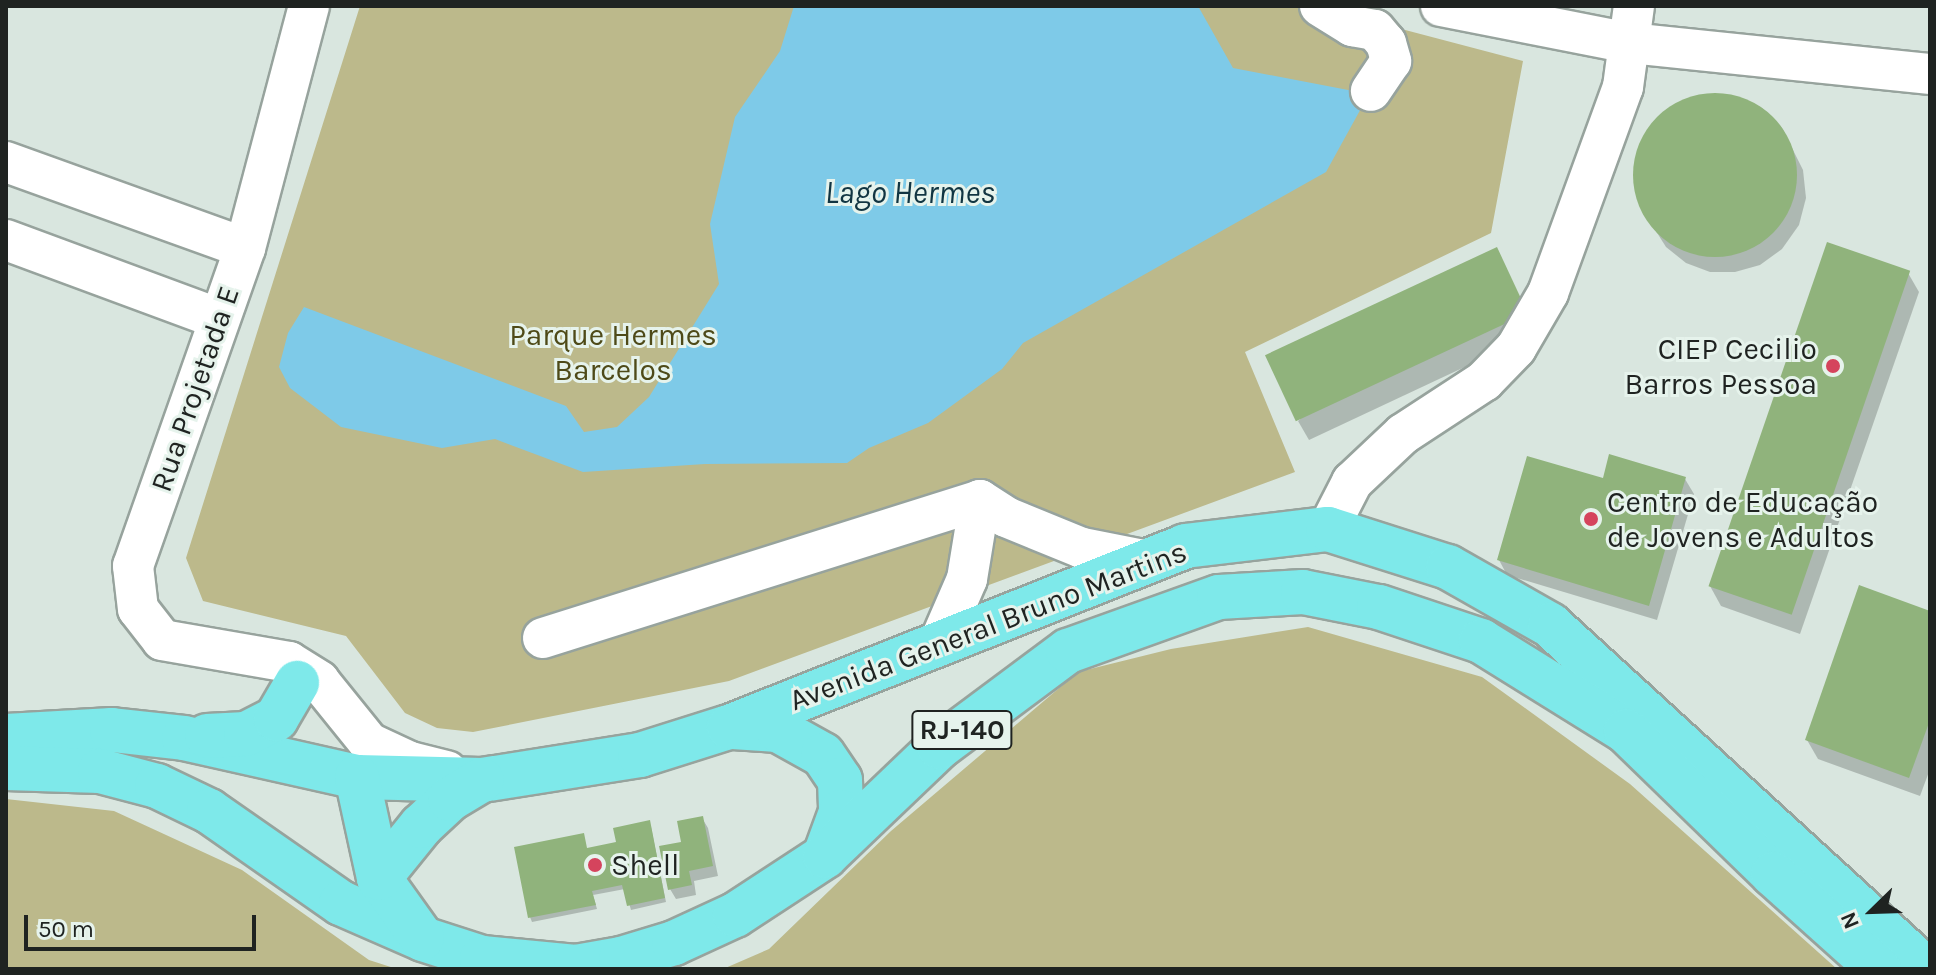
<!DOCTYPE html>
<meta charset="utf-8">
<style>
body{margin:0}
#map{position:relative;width:1936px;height:975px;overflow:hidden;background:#d9e6df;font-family:Karla,sans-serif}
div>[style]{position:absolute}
.green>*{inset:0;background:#bcb98b}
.water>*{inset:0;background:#7ecae8}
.shadow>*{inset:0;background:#0003}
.building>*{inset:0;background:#90b37c;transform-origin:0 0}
.round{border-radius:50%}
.roads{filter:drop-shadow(2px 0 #97a39d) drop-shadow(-2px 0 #97a39d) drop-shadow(0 2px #97a39d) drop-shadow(0 -2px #97a39d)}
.minor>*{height:40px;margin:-20px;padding:0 20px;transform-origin:20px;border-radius:20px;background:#fff}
.major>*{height:44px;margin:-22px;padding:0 22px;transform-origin:22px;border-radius:22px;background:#7ee9ea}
.dots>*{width:22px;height:22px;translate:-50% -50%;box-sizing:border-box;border:4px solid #e6f3ec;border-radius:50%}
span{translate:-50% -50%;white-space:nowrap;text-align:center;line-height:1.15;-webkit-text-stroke:6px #e6f3ec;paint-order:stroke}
.shield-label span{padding:2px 6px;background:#e6f3ec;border:2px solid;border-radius:6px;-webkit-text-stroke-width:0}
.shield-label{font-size:28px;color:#1f2321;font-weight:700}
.park-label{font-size:30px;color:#4e4a18}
.poi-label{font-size:30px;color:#1f2321}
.right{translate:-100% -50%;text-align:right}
.left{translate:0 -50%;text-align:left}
.street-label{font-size:30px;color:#1f2321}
.water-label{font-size:32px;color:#113542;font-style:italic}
.frame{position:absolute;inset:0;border:8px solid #1f2321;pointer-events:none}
.north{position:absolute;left:1832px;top:871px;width:80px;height:80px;-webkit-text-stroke:6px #e6f3ec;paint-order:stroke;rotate:247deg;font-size:22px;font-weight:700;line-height:32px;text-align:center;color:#1f2321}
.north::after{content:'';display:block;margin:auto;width:28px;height:36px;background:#1f2321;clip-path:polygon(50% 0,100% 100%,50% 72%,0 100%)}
.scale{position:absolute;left:24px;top:915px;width:232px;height:36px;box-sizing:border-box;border:4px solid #1f2321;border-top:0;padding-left:10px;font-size:24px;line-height:28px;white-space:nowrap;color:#1f2321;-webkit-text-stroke:6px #e6f3ec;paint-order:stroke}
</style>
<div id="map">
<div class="green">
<div style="clip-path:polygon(360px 6px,1361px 6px,1390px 26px,1523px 61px,1491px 233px,1245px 352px,1295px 472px,729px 681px,473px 732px,437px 728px,405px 713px,346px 636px,203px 601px,186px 558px)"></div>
<div style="clip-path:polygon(1308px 627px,1482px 677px,1630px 784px,1837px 969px,723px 969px,769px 949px,891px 831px,1078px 672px,1171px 649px)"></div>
<div style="clip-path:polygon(6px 799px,114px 811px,242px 870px,369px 960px,397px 969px,6px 969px)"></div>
</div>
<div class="water">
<div style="clip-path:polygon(794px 6px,1198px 6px,1233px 68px,1369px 94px,1326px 172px,1023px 343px,1002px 369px,928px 423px,869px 448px,847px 463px,705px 464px,583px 472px,495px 439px,442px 448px,341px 427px,290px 388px,279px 367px,288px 333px,304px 307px,566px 406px,584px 432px,617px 427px,649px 397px,719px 284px,710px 224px,735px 117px,780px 51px)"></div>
</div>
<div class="shadow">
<div style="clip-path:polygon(1708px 94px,1736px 97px,1762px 108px,1782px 128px,1803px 170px,1806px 198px,1799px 225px,1782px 249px,1760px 265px,1735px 272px,1710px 272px,1686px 263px,1666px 247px,1642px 209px,1635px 185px,1636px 160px,1644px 136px,1660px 116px,1681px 101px)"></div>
<div style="clip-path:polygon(1496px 250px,1537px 333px,1309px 440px,1298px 421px)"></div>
<div style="clip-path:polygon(1908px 273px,1919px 292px,1800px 634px,1721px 606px,1710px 586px)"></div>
<div style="clip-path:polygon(1685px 479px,1694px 494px,1657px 620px,1507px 575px,1499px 560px,1604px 481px)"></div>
<div style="clip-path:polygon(1930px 613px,1930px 769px,1920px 796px,1818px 759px,1807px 740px)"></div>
<div style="clip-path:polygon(702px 818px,708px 828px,718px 876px,694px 881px,696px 895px,676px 899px,670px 889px,683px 843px)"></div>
<div style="clip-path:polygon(651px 827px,666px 902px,631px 910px,625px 889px,593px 895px,597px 909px,532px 922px,530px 917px,587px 850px,618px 843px)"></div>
</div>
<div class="building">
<div class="round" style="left:1633px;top:93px;width:164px;height:164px"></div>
<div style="left:1827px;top:242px;width:88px;height:364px;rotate:19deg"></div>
<div style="left:1497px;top:247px;width:73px;height:256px;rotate:65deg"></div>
<div style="clip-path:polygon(1609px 454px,1686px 477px,1649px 606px,1497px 560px,1527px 456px,1603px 478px)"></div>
<div style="clip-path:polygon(1859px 585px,1930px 611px,1930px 720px,1909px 778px,1805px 740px)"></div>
<div style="clip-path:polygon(703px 816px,713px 866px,689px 871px,692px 885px,668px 890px,659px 846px,681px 842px,677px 821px)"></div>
<div style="clip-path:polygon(650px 820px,665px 898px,627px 906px,622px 885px,592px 891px,596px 905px,528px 918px,514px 847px,584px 833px,587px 848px,616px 842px,613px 828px)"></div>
</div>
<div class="roads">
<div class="minor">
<div style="left:309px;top:6px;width:250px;rotate:104.8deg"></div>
<div style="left:245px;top:248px;width:337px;rotate:109.4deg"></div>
<div style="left:133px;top:566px;width:43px;rotate:83.4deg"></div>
<div style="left:138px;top:609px;width:39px;rotate:52deg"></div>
<div style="left:162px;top:640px;width:129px;rotate:9.8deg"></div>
<div style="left:289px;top:662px;width:36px;rotate:32deg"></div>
<div style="left:319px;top:681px;width:80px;rotate:51.1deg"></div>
<div style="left:369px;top:743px;width:45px;rotate:24.9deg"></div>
<div style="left:410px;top:762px;width:38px;rotate:14deg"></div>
<div style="left:1320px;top:6px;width:38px;rotate:32deg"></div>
<div style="left:1352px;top:26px;width:23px;rotate:10deg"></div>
<div style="left:1375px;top:30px;width:17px;rotate:50deg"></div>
<div style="left:1386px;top:43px;width:19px;rotate:74deg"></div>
<div style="left:1391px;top:61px;width:36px;rotate:124deg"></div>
<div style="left:1441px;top:6px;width:192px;rotate:11.1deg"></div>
<div style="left:1629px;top:43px;width:303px;rotate:5.9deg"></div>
<div style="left:6px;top:162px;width:254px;rotate:19.8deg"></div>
<div style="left:6px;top:240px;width:227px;rotate:20.3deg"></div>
<div style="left:1328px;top:529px;width:53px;rotate:-62.9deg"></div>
<div style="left:1352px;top:482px;width:70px;rotate:-43.3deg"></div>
<div style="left:1403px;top:434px;width:97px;rotate:-33.2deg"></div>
<div style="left:1484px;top:381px;width:46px;rotate:-45.9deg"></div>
<div style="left:1516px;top:348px;width:64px;rotate:-59.8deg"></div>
<div style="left:1548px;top:293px;width:219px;rotate:-70deg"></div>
<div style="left:1623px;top:87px;width:82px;rotate:-82.3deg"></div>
<div style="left:543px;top:638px;width:458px;rotate:-17.5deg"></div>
<div style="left:980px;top:500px;width:31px;rotate:33deg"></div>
<div style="left:1006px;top:517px;width:82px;rotate:22.2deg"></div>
<div style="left:1082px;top:548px;width:67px;rotate:11.1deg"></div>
<div style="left:938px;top:646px;width:73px;rotate:-66.6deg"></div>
<div style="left:967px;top:579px;width:80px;rotate:-80.7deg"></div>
</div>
<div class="major">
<div style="left:733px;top:727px;width:45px;rotate:3.8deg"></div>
<div style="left:778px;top:730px;width:51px;rotate:29.1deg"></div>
<div style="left:823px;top:755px;width:30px;rotate:56deg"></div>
<div style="left:840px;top:780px;width:32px;rotate:88deg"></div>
<div style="left:841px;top:812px;width:44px;rotate:110.1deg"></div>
<div style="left:6px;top:736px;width:106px;rotate:-3.2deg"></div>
<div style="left:112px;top:730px;width:72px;rotate:6.3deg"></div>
<div style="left:184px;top:738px;width:177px;rotate:12.7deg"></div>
<div style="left:357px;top:777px;width:125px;rotate:1.4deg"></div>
<div style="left:482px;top:780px;width:160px;rotate:-9deg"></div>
<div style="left:640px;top:755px;width:93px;rotate:-17.5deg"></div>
<div style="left:729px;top:727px;width:491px;rotate:-21.6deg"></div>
<div style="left:1185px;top:546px;width:144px;rotate:-6.8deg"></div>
<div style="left:1328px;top:529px;width:126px;rotate:17.6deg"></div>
<div style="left:1448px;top:567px;width:117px;rotate:29.6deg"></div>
<div style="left:1550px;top:625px;width:510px;rotate:42.46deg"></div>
<div style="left:207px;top:736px;width:39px;rotate:-3deg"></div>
<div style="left:246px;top:734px;width:34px;rotate:-27deg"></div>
<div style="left:276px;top:719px;width:42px;rotate:-59.7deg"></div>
<div style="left:6px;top:768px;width:94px;rotate:1.8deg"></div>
<div style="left:100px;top:771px;width:59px;rotate:14.7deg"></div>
<div style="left:157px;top:786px;width:58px;rotate:25.7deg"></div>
<div style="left:209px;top:811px;width:161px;rotate:34.9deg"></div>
<div style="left:341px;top:903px;width:90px;rotate:23.7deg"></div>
<div style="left:423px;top:939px;width:62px;rotate:17.9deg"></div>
<div style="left:482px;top:958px;width:94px;rotate:5.5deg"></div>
<div style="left:576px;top:967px;width:46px;rotate:-10.1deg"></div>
<div style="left:621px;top:959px;width:55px;rotate:-16.8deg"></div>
<div style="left:674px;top:943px;width:67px;rotate:-24.7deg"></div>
<div style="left:735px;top:915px;width:108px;rotate:-33.2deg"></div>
<div style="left:825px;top:856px;width:158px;rotate:-43.7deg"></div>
<div style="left:939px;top:747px;width:161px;rotate:-36.7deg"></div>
<div style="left:1068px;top:651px;width:160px;rotate:-19.7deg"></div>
<div style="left:1219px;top:597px;width:84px;rotate:-3.4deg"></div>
<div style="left:1303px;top:592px;width:77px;rotate:11.2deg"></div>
<div style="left:1379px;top:607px;width:108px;rotate:18.4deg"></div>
<div style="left:1481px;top:641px;width:171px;rotate:31.8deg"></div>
<div style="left:1626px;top:731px;width:205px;rotate:44.2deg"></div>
<div style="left:1773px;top:874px;width:142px;rotate:41.9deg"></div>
<div style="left:357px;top:777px;width:103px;rotate:77.7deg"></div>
<div style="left:422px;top:938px;width:74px;rotate:-125.6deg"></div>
<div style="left:379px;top:878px;width:67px;rotate:-51.1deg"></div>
<div style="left:421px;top:826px;width:40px;rotate:-43deg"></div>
<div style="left:450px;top:799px;width:37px;rotate:-31deg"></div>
</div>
</div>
<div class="dots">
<div style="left:1833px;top:366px;background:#d5445d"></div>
<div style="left:1591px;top:519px;background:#d5445d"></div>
<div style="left:595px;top:865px;background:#d5445d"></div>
</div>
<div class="shield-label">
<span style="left:962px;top:730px">RJ-140</span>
</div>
<div class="park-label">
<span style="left:613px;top:352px">Parque Hermes<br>Barcelos</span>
</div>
<div class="poi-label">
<span class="right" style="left:1817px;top:366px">CIEP Cecilio<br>Barros Pessoa</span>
<span class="left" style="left:1607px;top:519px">Centro de Educação<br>de Jovens e Adultos</span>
<span class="left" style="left:611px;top:865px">Shell</span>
</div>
<div class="street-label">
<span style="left:195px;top:389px;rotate:-71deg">Rua Projetada E</span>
<span style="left:988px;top:626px;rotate:-21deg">Avenida General Bruno Martins</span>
</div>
<div class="water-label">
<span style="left:910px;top:193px">Lago Hermes</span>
</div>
<div class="frame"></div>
<div class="north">N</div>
<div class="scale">50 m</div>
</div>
